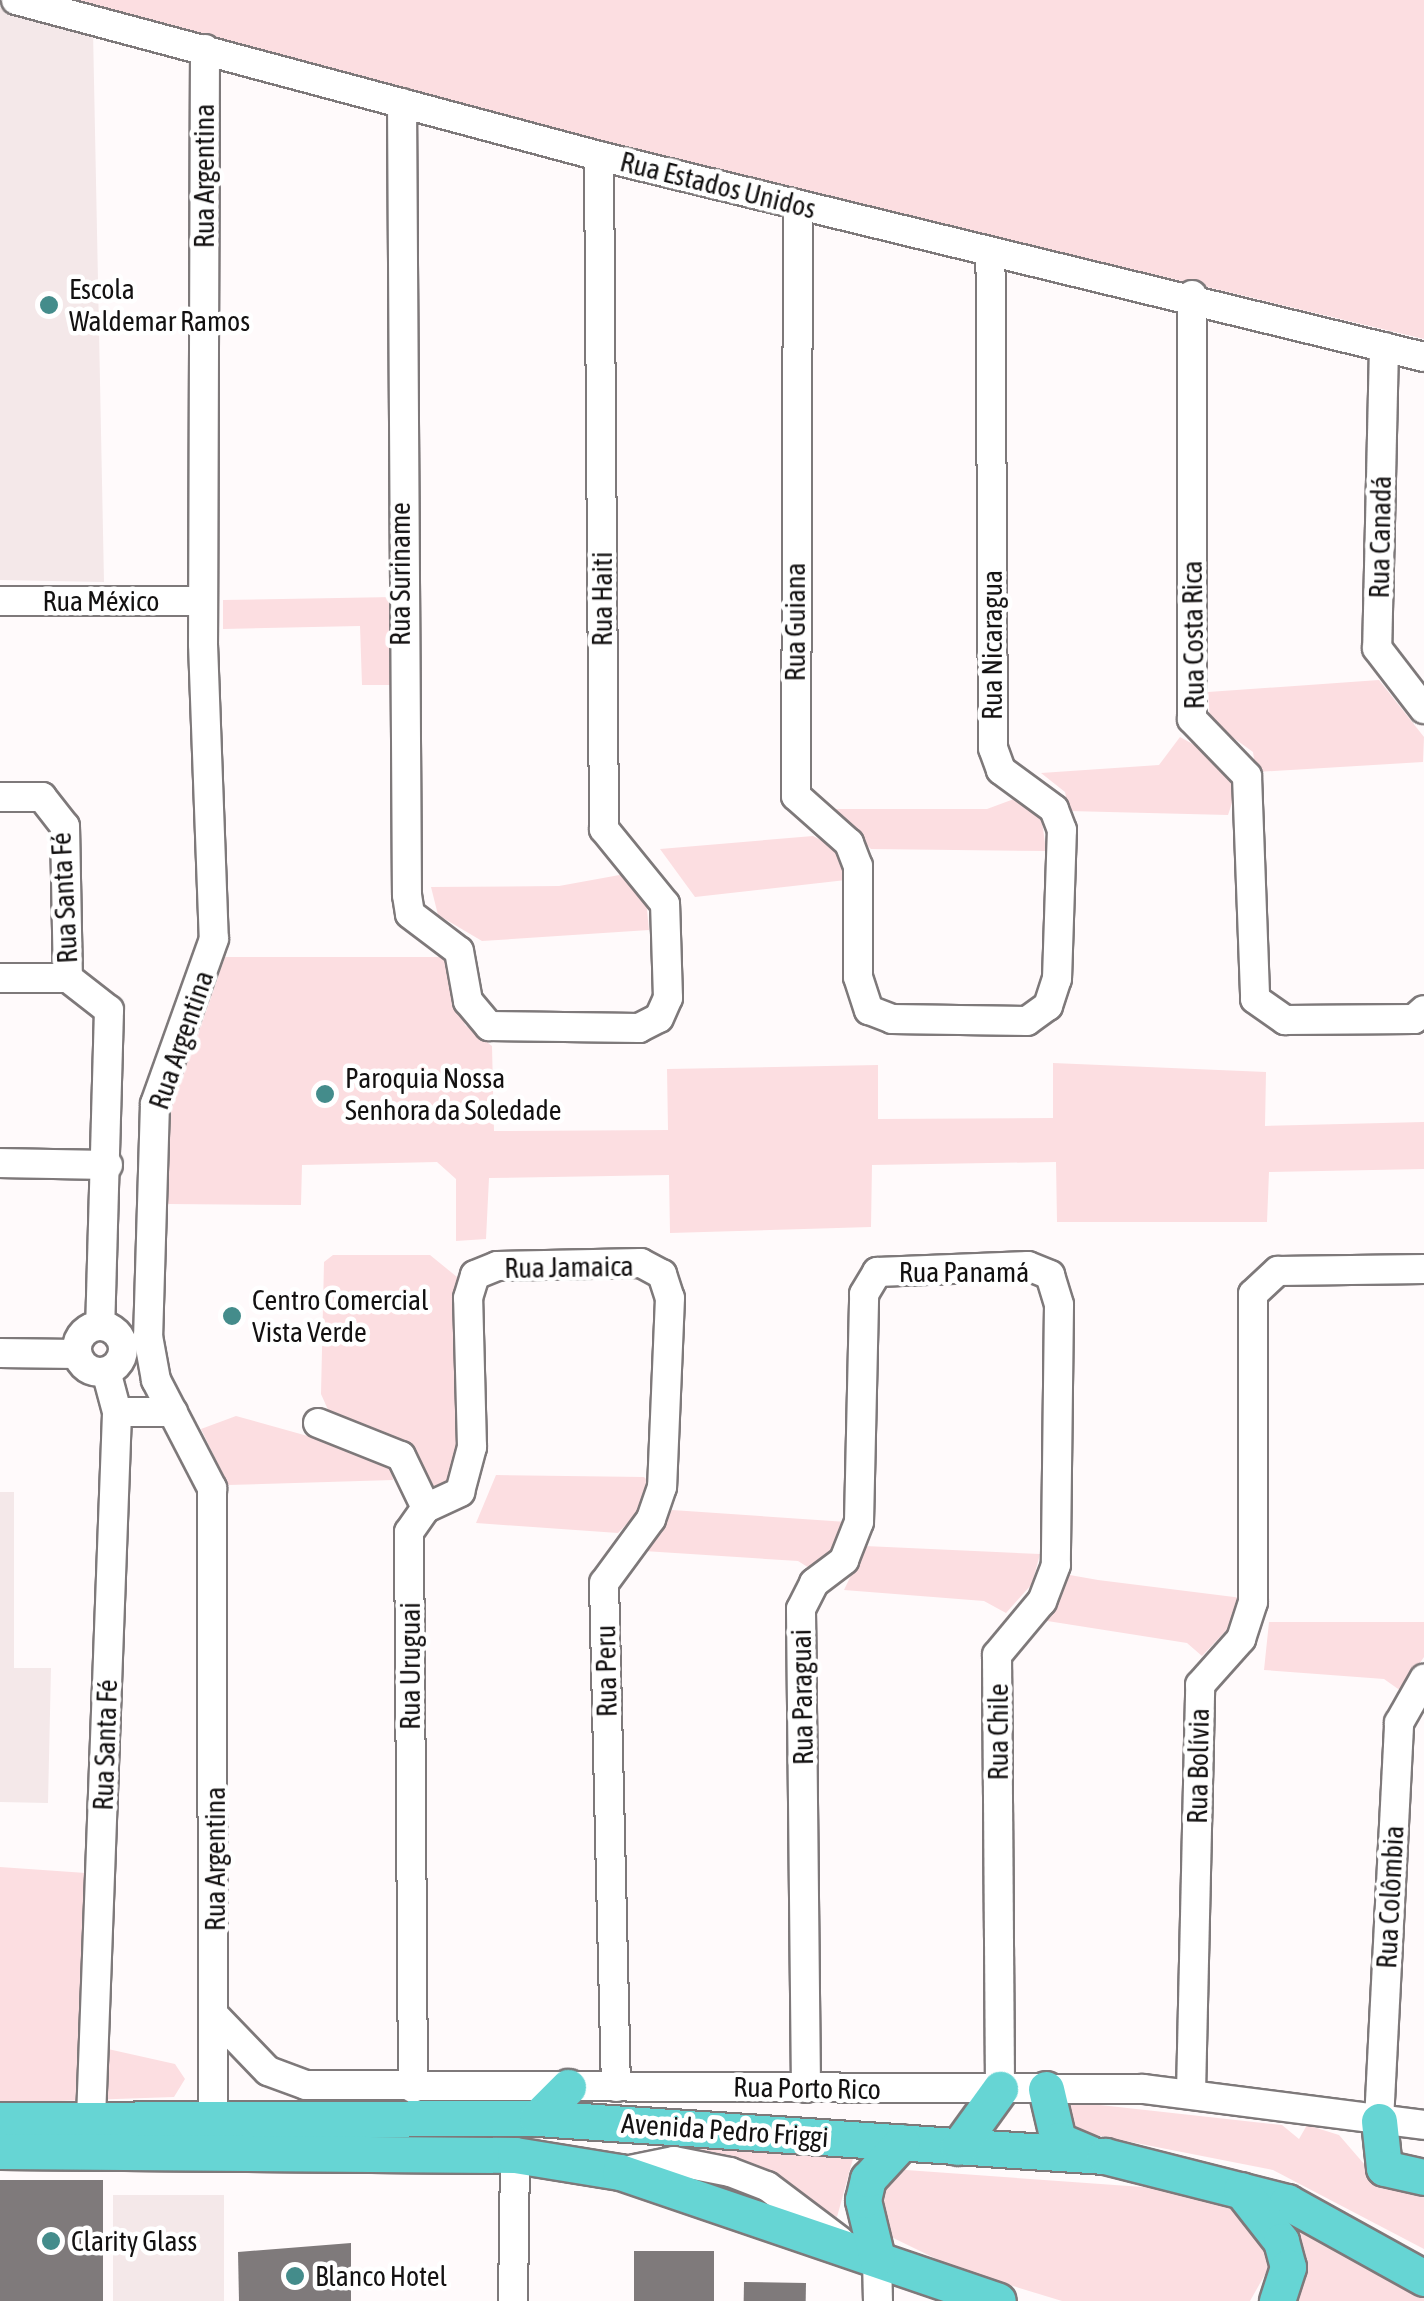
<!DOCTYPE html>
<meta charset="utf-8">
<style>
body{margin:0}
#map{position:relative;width:1424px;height:2301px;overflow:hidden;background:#fffafb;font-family:"Asap Condensed",sans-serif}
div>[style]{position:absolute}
.built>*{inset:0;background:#f4e8e9;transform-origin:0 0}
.green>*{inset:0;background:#fcdee1}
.building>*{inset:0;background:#7f7a7b;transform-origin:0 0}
.roads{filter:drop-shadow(2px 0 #7e797a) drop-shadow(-2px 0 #7e797a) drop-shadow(0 2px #7e797a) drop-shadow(0 -2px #7e797a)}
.minor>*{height:28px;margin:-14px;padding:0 14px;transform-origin:14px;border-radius:14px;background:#fff}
.minor>.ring{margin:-14px;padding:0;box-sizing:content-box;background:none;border:28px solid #fff;border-radius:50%}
.major>*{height:35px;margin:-17.5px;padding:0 17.5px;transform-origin:17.5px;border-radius:17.5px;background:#66d5d4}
.dots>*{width:28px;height:28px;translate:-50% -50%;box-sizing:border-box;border:5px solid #fff;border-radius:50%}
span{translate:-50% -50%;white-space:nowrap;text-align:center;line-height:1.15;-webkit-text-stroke:9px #fff;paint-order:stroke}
.street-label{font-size:28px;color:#131111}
.poi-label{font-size:28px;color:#131111}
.left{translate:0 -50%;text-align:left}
</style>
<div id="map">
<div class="built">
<div style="clip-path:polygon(0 8px,93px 31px,104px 582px,0 580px)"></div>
<div style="clip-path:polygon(0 1492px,14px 1492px,14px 1668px,51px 1668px,48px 1803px,0 1802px)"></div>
<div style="left:224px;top:2195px;width:106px;height:111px;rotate:90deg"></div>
</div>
<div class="green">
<div style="clip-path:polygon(57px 0,1424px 0,1424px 339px,509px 120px)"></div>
<div style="clip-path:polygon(394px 597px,396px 685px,362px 685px,360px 626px,223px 629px,223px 600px)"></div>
<div style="clip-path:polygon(1379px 680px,1424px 737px,1423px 762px,1256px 772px,1253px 752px,1210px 721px,1208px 692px)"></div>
<div style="clip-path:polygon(1180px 737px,1222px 760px,1236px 791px,1228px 815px,1069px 811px,1065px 792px,1041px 773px,1159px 765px)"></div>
<div style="clip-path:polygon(1019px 797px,1041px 813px,1046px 851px,871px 849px,827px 809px,987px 809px)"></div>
<div style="clip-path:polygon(813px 836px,838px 849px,846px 880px,695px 897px,660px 849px)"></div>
<div style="clip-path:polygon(625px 874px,646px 900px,649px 930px,482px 941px,438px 915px,431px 887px,559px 886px)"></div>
<div style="clip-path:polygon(225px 957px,447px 957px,465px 1025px,492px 1046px,494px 1131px,668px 1130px,667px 1069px,878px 1065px,878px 1119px,1053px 1118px,1053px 1063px,1266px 1072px,1265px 1126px,1424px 1122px,1424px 1169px,1269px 1172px,1267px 1222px,1057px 1222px,1056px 1162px,872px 1165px,871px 1227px,670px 1233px,669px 1175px,489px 1178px,486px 1239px,456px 1241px,456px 1179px,437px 1162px,302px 1165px,301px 1205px,168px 1204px,167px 1115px)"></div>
<div style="clip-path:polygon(333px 1255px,430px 1255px,457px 1277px,464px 1456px,455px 1483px,436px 1492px,398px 1439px,329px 1412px,321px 1394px,324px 1262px)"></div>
<div style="clip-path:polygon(236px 1416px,390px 1459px,393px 1480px,228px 1485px,201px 1429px)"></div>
<div style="clip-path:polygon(496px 1475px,644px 1477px,651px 1484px,649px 1501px,618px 1533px,476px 1523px)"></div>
<div style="clip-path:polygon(672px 1510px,847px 1522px,840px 1545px,814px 1571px,798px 1561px,644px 1551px)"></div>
<div style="clip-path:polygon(865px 1546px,1040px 1554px,1032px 1584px,1006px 1613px,984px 1601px,844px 1590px)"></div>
<div style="clip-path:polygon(1064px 1574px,1098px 1580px,1242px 1598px,1238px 1618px,1202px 1656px,1187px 1643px,1041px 1620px)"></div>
<div style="clip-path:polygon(1269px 1622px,1424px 1622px,1424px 1657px,1401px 1691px,1384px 1679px,1264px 1670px)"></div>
<div style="clip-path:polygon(0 1867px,100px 1874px,81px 2043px,175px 2064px,185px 2079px,174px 2097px,0 2103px)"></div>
<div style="clip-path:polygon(1073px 2102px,1282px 2125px,1299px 2139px,1307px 2125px,1339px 2135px,1371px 2172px,1424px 2185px,1424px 2249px,1273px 2170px,1080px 2132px,1060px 2113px)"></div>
<div style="clip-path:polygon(673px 2140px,854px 2155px,837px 2217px)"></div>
<div style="clip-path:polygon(892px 2169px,1199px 2191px,1239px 2203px,1265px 2230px,1271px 2264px,1250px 2301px,1062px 2301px,957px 2269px,881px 2232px,879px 2177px)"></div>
<div style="clip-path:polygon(1286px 2206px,1424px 2284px,1424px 2301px,1288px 2301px)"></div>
</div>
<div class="building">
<div style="left:103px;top:2180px;width:121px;height:103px;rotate:90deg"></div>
<div style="clip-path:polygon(351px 2243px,351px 2301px,239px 2301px,238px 2252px)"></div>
<div style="left:634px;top:2251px;width:80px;height:50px"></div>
<div style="left:744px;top:2282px;width:62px;height:19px;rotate:1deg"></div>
</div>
<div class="roads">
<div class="minor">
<div style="left:16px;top:0;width:604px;rotate:14.98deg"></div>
<div style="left:599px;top:156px;width:849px;rotate:13.69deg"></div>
<div style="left:205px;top:49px;width:595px;rotate:90.19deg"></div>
<div style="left:203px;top:644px;width:295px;rotate:87.9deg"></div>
<div style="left:214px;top:939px;width:175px;rotate:109.7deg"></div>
<div style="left:155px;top:1104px;width:232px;rotate:91.7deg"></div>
<div style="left:148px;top:1336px;width:45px;rotate:79.7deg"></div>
<div style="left:156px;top:1380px;width:122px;rotate:62.6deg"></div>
<div style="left:212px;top:1488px;width:631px;rotate:89.91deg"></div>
<div style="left:402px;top:103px;width:792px;rotate:89.64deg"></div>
<div style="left:407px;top:895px;width:19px;rotate:81deg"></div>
<div style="left:410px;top:914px;width:61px;rotate:37.1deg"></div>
<div style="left:459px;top:951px;width:51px;rotate:79.8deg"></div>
<div style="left:468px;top:1001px;width:33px;rotate:50deg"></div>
<div style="left:489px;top:1026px;width:150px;rotate:0.8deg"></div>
<div style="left:639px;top:1028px;width:22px;rotate:-27deg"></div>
<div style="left:659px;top:1018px;width:22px;rotate:-66deg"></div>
<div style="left:668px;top:998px;width:94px;rotate:-91.8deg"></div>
<div style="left:665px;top:904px;width:97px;rotate:-129.1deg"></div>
<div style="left:604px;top:829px;width:673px;rotate:-90.43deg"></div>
<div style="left:798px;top:205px;width:591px;rotate:90.19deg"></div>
<div style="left:796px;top:796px;width:71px;rotate:41.6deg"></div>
<div style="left:849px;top:843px;width:25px;rotate:69deg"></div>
<div style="left:858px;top:866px;width:111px;rotate:90deg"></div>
<div style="left:858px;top:977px;width:35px;rotate:72deg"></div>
<div style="left:869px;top:1010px;width:25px;rotate:21deg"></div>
<div style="left:892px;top:1019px;width:135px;rotate:0.8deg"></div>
<div style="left:1027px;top:1021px;width:26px;rotate:-36deg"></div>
<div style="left:1048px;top:1006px;width:28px;rotate:-72deg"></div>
<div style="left:1057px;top:979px;width:149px;rotate:-88.1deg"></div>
<div style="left:1062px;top:830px;width:22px;rotate:-111deg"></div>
<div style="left:1054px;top:809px;width:66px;rotate:-143.7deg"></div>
<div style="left:1001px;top:770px;width:23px;rotate:-110deg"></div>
<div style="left:993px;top:748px;width:496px;rotate:-90.3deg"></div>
<div style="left:1192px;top:295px;width:424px;rotate:90deg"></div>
<div style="left:1192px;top:719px;width:79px;rotate:46deg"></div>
<div style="left:1247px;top:776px;width:223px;rotate:87.9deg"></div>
<div style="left:1255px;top:999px;width:37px;rotate:35deg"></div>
<div style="left:1285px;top:1020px;width:129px;rotate:-0.4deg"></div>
<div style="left:1414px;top:1019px;width:13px;rotate:-42deg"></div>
<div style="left:1384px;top:347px;width:301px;rotate:91.3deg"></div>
<div style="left:1377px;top:648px;width:77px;rotate:52.4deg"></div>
<div style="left:0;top:601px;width:203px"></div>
<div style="left:0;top:797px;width:42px"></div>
<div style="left:42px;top:797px;width:37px;rotate:52deg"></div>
<div style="left:65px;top:826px;width:152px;rotate:88.9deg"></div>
<div style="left:0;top:978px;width:68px"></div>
<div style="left:68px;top:978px;width:52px;rotate:38deg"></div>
<div style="left:109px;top:1010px;width:316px;rotate:91.6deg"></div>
<div style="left:0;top:1163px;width:108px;rotate:1.1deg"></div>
<div class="ring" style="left:77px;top:1326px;width:18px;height:18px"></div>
<div style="left:0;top:1353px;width:77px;rotate:0.7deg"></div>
<div style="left:117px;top:1412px;width:56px"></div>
<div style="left:318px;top:1423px;width:89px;rotate:21.7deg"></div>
<div style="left:401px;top:1456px;width:58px;rotate:64.3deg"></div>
<div style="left:215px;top:2016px;width:76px;rotate:46.1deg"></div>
<div style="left:268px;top:2071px;width:40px;rotate:20.2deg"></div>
<div style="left:306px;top:2085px;width:837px;rotate:0.27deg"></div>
<div style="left:1143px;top:2089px;width:283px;rotate:7.3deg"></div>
<div style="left:413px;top:2088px;width:556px;rotate:-90.41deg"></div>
<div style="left:409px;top:1532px;width:29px;rotate:-55deg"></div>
<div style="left:426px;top:1508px;width:38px;rotate:-25deg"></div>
<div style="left:460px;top:1492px;width:47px;rotate:-75.1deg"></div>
<div style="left:472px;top:1447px;width:149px;rotate:-91.5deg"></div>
<div style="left:468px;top:1298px;width:24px;rotate:-73deg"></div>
<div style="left:475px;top:1275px;width:24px;rotate:-22deg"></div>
<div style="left:497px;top:1266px;width:144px;rotate:-1.2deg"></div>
<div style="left:641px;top:1263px;width:24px;rotate:28deg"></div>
<div style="left:662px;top:1274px;width:25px;rotate:72deg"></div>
<div style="left:670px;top:1298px;width:189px;rotate:92.4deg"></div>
<div style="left:662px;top:1487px;width:34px;rotate:109deg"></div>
<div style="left:651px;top:1519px;width:79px;rotate:126.3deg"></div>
<div style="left:604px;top:1583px;width:504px;rotate:88.64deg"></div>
<div style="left:806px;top:2088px;width:479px;rotate:-90.6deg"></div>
<div style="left:801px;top:1609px;width:29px;rotate:-63deg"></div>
<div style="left:814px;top:1583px;width:38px;rotate:-37deg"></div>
<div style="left:844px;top:1560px;width:41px;rotate:-68.5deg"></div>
<div style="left:859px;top:1522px;width:228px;rotate:-88.7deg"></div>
<div style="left:864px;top:1294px;width:26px;rotate:-59deg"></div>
<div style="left:877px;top:1272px;width:151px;rotate:-2.3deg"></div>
<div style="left:1028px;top:1266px;width:24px;rotate:22deg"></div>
<div style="left:1050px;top:1275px;width:31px;rotate:73deg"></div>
<div style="left:1059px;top:1305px;width:260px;rotate:90.7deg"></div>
<div style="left:1056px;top:1565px;width:39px;rotate:111deg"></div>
<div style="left:1042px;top:1601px;width:70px;rotate:129.8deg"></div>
<div style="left:997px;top:1655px;width:434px;rotate:89.6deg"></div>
<div style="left:1191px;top:2093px;width:408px;rotate:-88.7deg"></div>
<div style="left:1200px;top:1685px;width:62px;rotate:-48.3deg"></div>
<div style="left:1241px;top:1639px;width:39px;rotate:-72deg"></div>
<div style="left:1253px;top:1602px;width:308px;rotate:-90deg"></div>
<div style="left:1253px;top:1294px;width:34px;rotate:-43deg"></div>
<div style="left:1278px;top:1271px;width:146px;rotate:-0.8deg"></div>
<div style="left:91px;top:2119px;width:707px;rotate:-87.89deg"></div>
<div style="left:117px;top:1412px;width:42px;rotate:-105deg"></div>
<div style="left:1379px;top:2121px;width:399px;rotate:-87.1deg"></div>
<div style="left:1399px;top:1723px;width:51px;rotate:-60.4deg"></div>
<div style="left:620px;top:2172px;width:55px;rotate:-11.5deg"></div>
<div style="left:674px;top:2161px;width:57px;rotate:11.1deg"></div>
<div style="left:730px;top:2172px;width:40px;rotate:21deg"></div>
<div style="left:767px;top:2186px;width:91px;rotate:37deg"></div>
<div style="left:877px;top:2258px;width:43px;rotate:88.7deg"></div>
<div style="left:513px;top:2301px;width:146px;rotate:-89.2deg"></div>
</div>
<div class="major">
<div style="left:1046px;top:2089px;width:52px;rotate:76.8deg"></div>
<div style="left:1058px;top:2140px;width:34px;rotate:23deg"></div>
<div style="left:537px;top:2118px;width:44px;rotate:-45deg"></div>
<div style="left:0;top:2120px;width:537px;rotate:-0.21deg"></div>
<div style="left:537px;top:2118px;width:569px;rotate:3.83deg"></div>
<div style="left:1105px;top:2156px;width:188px;rotate:14.2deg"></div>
<div style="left:1287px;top:2202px;width:157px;rotate:29deg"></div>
<div style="left:1379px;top:2121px;width:47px;rotate:83.9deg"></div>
<div style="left:1384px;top:2168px;width:41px;rotate:12.7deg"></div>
<div style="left:958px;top:2147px;width:72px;rotate:-54.1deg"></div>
<div style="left:0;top:2151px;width:515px;rotate:0.45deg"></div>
<div style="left:515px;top:2155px;width:106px;rotate:9.2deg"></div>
<div style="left:620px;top:2172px;width:399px;rotate:18.8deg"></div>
<div style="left:1241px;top:2190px;width:65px;rotate:51.9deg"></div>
<div style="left:1281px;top:2241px;width:27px;rotate:75deg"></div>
<div style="left:1288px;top:2267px;width:36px;rotate:108deg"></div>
<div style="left:877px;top:2258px;width:60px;rotate:-103.6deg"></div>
<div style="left:863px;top:2200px;width:22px;rotate:-77deg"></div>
<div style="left:868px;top:2179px;width:50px;rotate:-47.4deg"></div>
</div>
</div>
<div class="dots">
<div style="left:49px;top:305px;background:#448c8b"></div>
<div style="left:325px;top:1094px;background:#448c8b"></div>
<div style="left:232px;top:1316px;background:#448c8b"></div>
<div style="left:51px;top:2241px;background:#448c8b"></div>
<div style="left:295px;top:2276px;background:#448c8b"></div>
</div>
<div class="street-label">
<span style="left:204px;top:176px;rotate:-90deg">Rua Argentina</span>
<span style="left:718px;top:185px;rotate:14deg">Rua Estados Unidos</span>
<span style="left:1380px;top:537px;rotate:-89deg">Rua Canadá</span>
<span style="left:400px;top:574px;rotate:-90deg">Rua Suriname</span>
<span style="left:602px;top:599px;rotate:-90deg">Rua Haiti</span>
<span style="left:101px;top:601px">Rua México</span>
<span style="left:795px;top:622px;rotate:-90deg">Rua Guiana</span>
<span style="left:1193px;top:635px;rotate:-91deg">Rua Costa Rica</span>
<span style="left:992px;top:645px;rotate:-90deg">Rua Nicaragua</span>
<span style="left:64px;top:898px;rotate:-93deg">Rua Santa Fé</span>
<span style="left:181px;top:1040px;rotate:-71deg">Rua Argentina</span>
<span style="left:569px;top:1267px;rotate:-1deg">Rua Jamaica</span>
<span style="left:964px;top:1272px">Rua Panamá</span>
<span style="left:410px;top:1666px;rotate:-90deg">Rua Uruguai</span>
<span style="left:606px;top:1671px;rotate:-91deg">Rua Peru</span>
<span style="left:802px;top:1697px;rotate:-91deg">Rua Paraguai</span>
<span style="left:998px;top:1732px;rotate:-90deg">Rua Chile</span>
<span style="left:105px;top:1745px;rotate:-88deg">Rua Santa Fé</span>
<span style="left:1198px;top:1766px;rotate:-89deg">Rua Bolívia</span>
<span style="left:215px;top:1859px;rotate:-90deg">Rua Argentina</span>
<span style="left:1390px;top:1897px;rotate:-87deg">Rua Colômbia</span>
<span style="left:807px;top:2088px;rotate:1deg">Rua Porto Rico</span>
<span style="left:725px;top:2130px;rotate:4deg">Avenida Pedro Friggi</span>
</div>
<div class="poi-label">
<span class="left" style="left:69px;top:305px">Escola<br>Waldemar Ramos</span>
<span class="left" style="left:345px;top:1094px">Paroquia Nossa<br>Senhora da Soledade</span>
<span class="left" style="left:252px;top:1316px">Centro Comercial<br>Vista Verde</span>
<span class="left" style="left:71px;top:2241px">Clarity Glass</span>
<span class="left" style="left:315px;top:2276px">Blanco Hotel</span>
</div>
</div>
